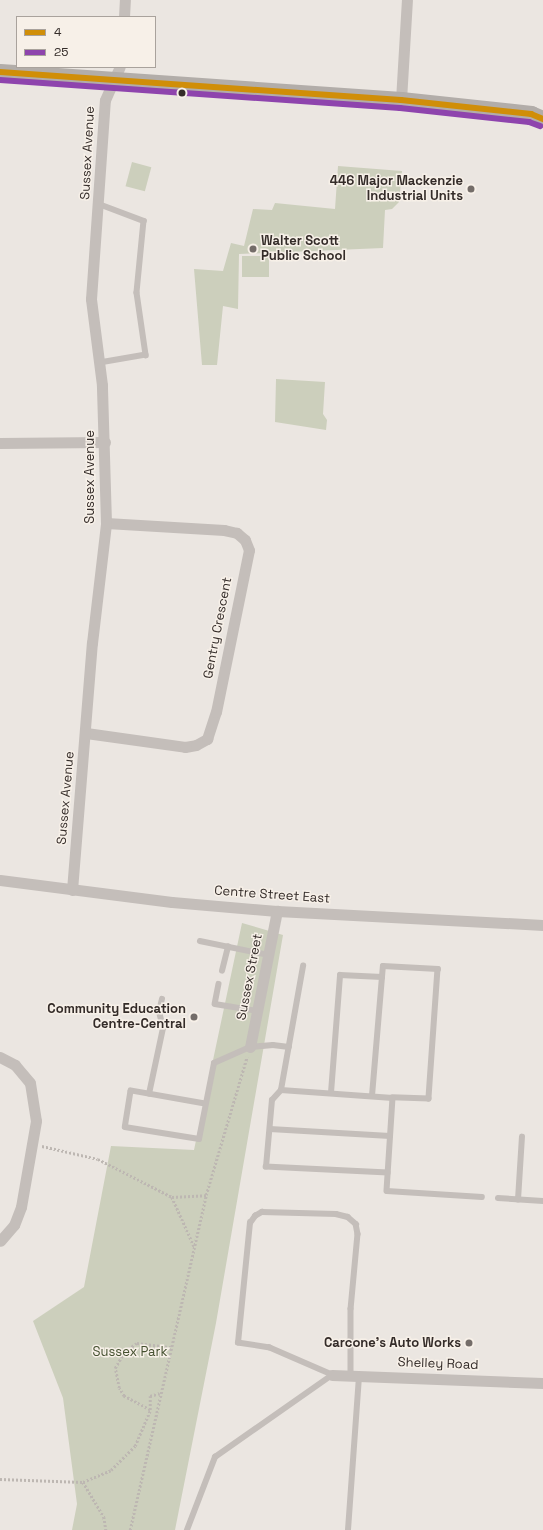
<!DOCTYPE html>
<style>
body{margin:0}
#map{position:relative;width:543px;height:1530px;overflow:hidden;background:#ebe6e1;font-family:"Space Grotesk",sans-serif}
div>[style]{position:absolute}
.green>*{inset:0;background:#cccfbc;transform-origin:0 0}
.path>*{height:2.5px;margin-top:-1.25px;transform-origin:0;background:repeating-linear-gradient(90deg,#bdb7b2 0 2px,transparent 0 4px)}
.service>*{height:5.5px;margin:-2.75px;padding:0 2.75px;transform-origin:2.75px;border-radius:2.75px;background:#c4beba}
.minor>*{height:11px;margin:-5.5px;padding:0 5.5px;transform-origin:5.5px;border-radius:5.5px;background:#c4beba}
.primary>*{height:17px;margin:-8.5px;padding:0 8.5px;transform-origin:8.5px;border-radius:8.5px;background:#b2ada9}
.bus-1>*{height:6px;margin:-3px;padding:0 3px;transform-origin:3px;border-radius:3px;background:#d08e08}
.bus-2>*{height:6px;margin:-3px;padding:0 3px;transform-origin:3px;border-radius:3px;background:#8e44ad}
.dots>*{width:11px;height:11px;translate:-50% -50%;box-sizing:border-box;border:2px solid #f7f0e8;border-radius:50%}
span{translate:-50% -50%;white-space:nowrap;text-align:center;line-height:1.15;-webkit-text-stroke:3px #f7f0e8;paint-order:stroke}
.street-label{font-size:13px;color:#342c29}
.poi-label{font-size:13px;color:#342c29;font-weight:700}
.right{translate:-100% -50%;text-align:right}
.left{translate:0 -50%;text-align:left}
.park-label{font-size:13px;color:#44502f}
.legend{position:absolute;left:16px;top:16px;width:140px;height:52px;box-sizing:border-box;background:#f7f0e8;border:1px solid #a9a29c;margin:0;padding:5px 7px;list-style:none;font-size:12px;color:#342c29}
.legend li{display:flex;align-items:center;gap:8px;height:20px}
.legend b{width:20px;border:1px solid #a9a29c}
</style>
<div id="map">
<div class="green">
<div style="left:132px;top:162px;width:20px;height:25px;rotate:15deg"></div>
<div style="clip-path:polygon(338px 166px,402px 171px,399px 202px,392px 209px,385px 210px,383px 248px,239px 254px,238px 309px,223px 306px,217px 365px,202px 365px,194px 269px,223px 271px,231px 243px,244px 246px,253px 209px,272px 210px,275px 203px,335px 209px)"></div>
<div style="left:242px;top:256px;width:27px;height:21px"></div>
<div style="clip-path:polygon(276px 379px,325px 382px,323px 414px,327px 420px,326px 430px,275px 422px)"></div>
<div style="clip-path:polygon(242px 923px,283px 935px,216px 1323px,175px 1530px,72px 1530px,77px 1504px,63px 1398px,33px 1321px,84px 1287px,111px 1146px,194px 1150px)"></div>
</div>
<div class="path">
<div style="left:42px;top:1146px;width:57px;rotate:13.1deg"></div>
<div style="left:98px;top:1159px;width:83px;rotate:27.2deg"></div>
<div style="left:172px;top:1197px;width:34px;rotate:-3deg"></div>
<div style="left:172px;top:1197px;width:54px;rotate:65.8deg"></div>
<div style="left:150px;top:1410px;width:30px;rotate:-152deg"></div>
<div style="left:124px;top:1396px;width:9px;rotate:-122deg"></div>
<div style="left:119px;top:1388px;width:20px;rotate:-101deg"></div>
<div style="left:115px;top:1368px;width:20px;rotate:-60deg"></div>
<div style="left:125px;top:1351px;width:14px;rotate:-34deg"></div>
<div style="left:137px;top:1343px;width:34px;rotate:7deg"></div>
<div style="left:0;top:1479px;width:83px;rotate:2.1deg"></div>
<div style="left:83px;top:1482px;width:41px;rotate:59deg"></div>
<div style="left:104px;top:1517px;width:13px;rotate:81deg"></div>
<div style="left:83px;top:1482px;width:30px;rotate:-23deg"></div>
<div style="left:111px;top:1470px;width:34px;rotate:-45deg"></div>
<div style="left:135px;top:1446px;width:39px;rotate:-67deg"></div>
<div style="left:150px;top:1410px;width:14px;rotate:-90deg"></div>
<div style="left:150px;top:1396px;width:10px;rotate:-17deg"></div>
<div style="left:130px;top:1530px;width:344px;rotate:-77.2deg"></div>
<div style="left:206px;top:1195px;width:144px;rotate:-73.5deg"></div>
</div>
<div class="service">
<div style="left:99px;top:204px;width:48px;rotate:20.7deg"></div>
<div style="left:144px;top:221px;width:72px;rotate:95.6deg"></div>
<div style="left:137px;top:293px;width:63px;rotate:81.7deg"></div>
<div style="left:146px;top:355px;width:48px;rotate:170.3deg"></div>
<div style="left:200px;top:941px;width:70px;rotate:11.5deg"></div>
<div style="left:222px;top:971px;width:25px;rotate:-76deg"></div>
<div style="left:219px;top:984px;width:20px;rotate:101deg"></div>
<div style="left:215px;top:1004px;width:44px;rotate:9.2deg"></div>
<div style="left:281px;top:1090px;width:126px;rotate:-79.9deg"></div>
<div style="left:331px;top:1093px;width:118px;rotate:-85.6deg"></div>
<div style="left:340px;top:975px;width:42px;rotate:2.7deg"></div>
<div style="left:149px;top:1094px;width:67px;rotate:-78deg"></div>
<div style="left:163px;top:1028px;width:16px;rotate:-104deg"></div>
<div style="left:159px;top:1012px;width:13px;rotate:-77deg"></div>
<div style="left:372px;top:1096px;width:130px;rotate:-85.2deg"></div>
<div style="left:383px;top:966px;width:55px;rotate:3.1deg"></div>
<div style="left:438px;top:969px;width:130px;rotate:94deg"></div>
<div style="left:429px;top:1099px;width:36px;rotate:-178deg"></div>
<div style="left:205px;top:1104px;width:75px;rotate:-170deg"></div>
<div style="left:131px;top:1091px;width:36px;rotate:99deg"></div>
<div style="left:125px;top:1127px;width:75px;rotate:9.2deg"></div>
<div style="left:199px;top:1139px;width:77px;rotate:-78.8deg"></div>
<div style="left:214px;top:1063px;width:39px;rotate:-24deg"></div>
<div style="left:250px;top:1047px;width:23px;rotate:-5deg"></div>
<div style="left:273px;top:1045px;width:16px;rotate:7deg"></div>
<div style="left:270px;top:1129px;width:120px;rotate:3.3deg"></div>
<div style="left:388px;top:1173px;width:122px;rotate:-177.2deg"></div>
<div style="left:266px;top:1167px;width:67px;rotate:-84.9deg"></div>
<div style="left:272px;top:1100px;width:13px;rotate:-48deg"></div>
<div style="left:281px;top:1090px;width:112px;rotate:4.1deg"></div>
<div style="left:393px;top:1098px;width:93px;rotate:93.7deg"></div>
<div style="left:387px;top:1191px;width:95px;rotate:3.6deg"></div>
<div style="left:498px;top:1198px;width:45px;rotate:3.8deg"></div>
<div style="left:518px;top:1200px;width:63px;rotate:-86.4deg"></div>
<div style="left:332px;top:1375px;width:68px;rotate:-156.5deg"></div>
<div style="left:270px;top:1348px;width:32px;rotate:-171deg"></div>
<div style="left:238px;top:1343px;width:121px;rotate:-84.3deg"></div>
<div style="left:250px;top:1223px;width:9px;rotate:-54deg"></div>
<div style="left:255px;top:1216px;width:8px;rotate:-30deg"></div>
<div style="left:262px;top:1212px;width:74px;rotate:1.5deg"></div>
<div style="left:336px;top:1214px;width:12px;rotate:14deg"></div>
<div style="left:348px;top:1217px;width:11px;rotate:41deg"></div>
<div style="left:356px;top:1224px;width:10px;rotate:79deg"></div>
<div style="left:358px;top:1234px;width:75px;rotate:95.3deg"></div>
<div style="left:351px;top:1309px;width:67px;rotate:90deg"></div>
<div style="left:187px;top:1530px;width:78px;rotate:-69deg"></div>
<div style="left:215px;top:1457px;width:143px;rotate:-35deg"></div>
<div style="left:348px;top:1530px;width:155px;rotate:-85.9deg"></div>
</div>
<div class="minor">
<div style="left:124px;top:17px;width:17px;rotate:-87deg"></div>
<div style="left:401px;top:100px;width:100px;rotate:-86.6deg"></div>
<div style="left:0;top:443px;width:105px;rotate:-0.5deg"></div>
<div style="left:86px;top:733px;width:100px;rotate:8deg"></div>
<div style="left:185px;top:747px;width:11px;rotate:-10deg"></div>
<div style="left:196px;top:745px;width:13px;rotate:-29deg"></div>
<div style="left:207px;top:739px;width:28px;rotate:-72deg"></div>
<div style="left:216px;top:712px;width:165px;rotate:-78.5deg"></div>
<div style="left:249px;top:550px;width:11px;rotate:-112deg"></div>
<div style="left:245px;top:540px;width:11px;rotate:-139deg"></div>
<div style="left:237px;top:533px;width:13px;rotate:-167deg"></div>
<div style="left:224px;top:530px;width:118px;rotate:-176.6deg"></div>
<div style="left:0;top:880px;width:173px;rotate:7.3deg"></div>
<div style="left:172px;top:902px;width:105px;rotate:4.9deg"></div>
<div style="left:277px;top:911px;width:266px;rotate:3deg"></div>
<div style="left:72px;top:890px;width:248px;rotate:-85.4deg"></div>
<div style="left:92px;top:643px;width:121px;rotate:-83.3deg"></div>
<div style="left:106px;top:523px;width:138px;rotate:-91.7deg"></div>
<div style="left:102px;top:385px;width:87px;rotate:-97.3deg"></div>
<div style="left:91px;top:299px;width:199px;rotate:-86deg"></div>
<div style="left:105px;top:100px;width:36px;rotate:-66deg"></div>
<div style="left:250px;top:1047px;width:139px;rotate:-78.8deg"></div>
<div style="left:0;top:1057px;width:17px;rotate:28deg"></div>
<div style="left:15px;top:1065px;width:23px;rotate:50deg"></div>
<div style="left:30px;top:1083px;width:38px;rotate:81deg"></div>
<div style="left:36px;top:1121px;width:87px;rotate:99.9deg"></div>
<div style="left:21px;top:1207px;width:19px;rotate:111deg"></div>
<div style="left:14px;top:1225px;width:21px;rotate:131deg"></div>
<div style="left:332px;top:1375px;width:211px;rotate:2.2deg"></div>
</div>
<div class="primary">
<div style="left:0;top:72px;width:402px;rotate:4deg"></div>
<div style="left:401px;top:100px;width:131px;rotate:6.1deg"></div>
<div style="left:531px;top:114px;width:13px;rotate:23deg"></div>
</div>
<div class="bus-1">
<div style="left:0;top:72px;width:402px;rotate:4deg"></div>
<div style="left:401px;top:100px;width:131px;rotate:6.1deg"></div>
<div style="left:531px;top:114px;width:13px;rotate:23deg"></div>
</div>
<div class="bus-2">
<div style="left:0;top:80px;width:401px;rotate:4deg"></div>
<div style="left:400px;top:108px;width:130px;rotate:6.2deg"></div>
<div style="left:529px;top:122px;width:12px;rotate:20deg"></div>
</div>
<div class="dots">
<div style="left:182px;top:93px;background:#342c29"></div>
<div style="left:471px;top:189px;background:#746d69"></div>
<div style="left:253px;top:249px;background:#746d69"></div>
<div style="left:194px;top:1017px;background:#746d69"></div>
<div style="left:469px;top:1343px;background:#746d69"></div>
</div>
<div class="street-label">
<span style="left:88px;top:153px;rotate:-87deg">Sussex Avenue</span>
<span style="left:90px;top:477px;rotate:-90deg">Sussex Avenue</span>
<span style="left:218px;top:628px;rotate:-79deg">Gentry Crescent</span>
<span style="left:66px;top:798px;rotate:-85deg">Sussex Avenue</span>
<span style="left:272px;top:895px;rotate:4deg">Centre Street East</span>
<span style="left:250px;top:977px;rotate:-79deg">Sussex Street</span>
<span style="left:438px;top:1364px;rotate:2deg">Shelley Road</span>
</div>
<div class="poi-label">
<span class="right" style="left:463px;top:189px">446 Major Mackenzie<br>Industrial Units</span>
<span class="left" style="left:261px;top:249px">Walter Scott<br>Public School</span>
<span class="right" style="left:186px;top:1017px">Community Education<br>Centre-Central</span>
<span class="right" style="left:461px;top:1343px">Carcone's Auto Works</span>
</div>
<div class="park-label">
<span style="left:130px;top:1352px">Sussex Park</span>
</div>
<ul class="legend">
<li><b style="height:5px;background:#d08e08"></b>4</li>
<li><b style="height:5px;background:#8e44ad"></b>25</li>
</ul>
</div>
